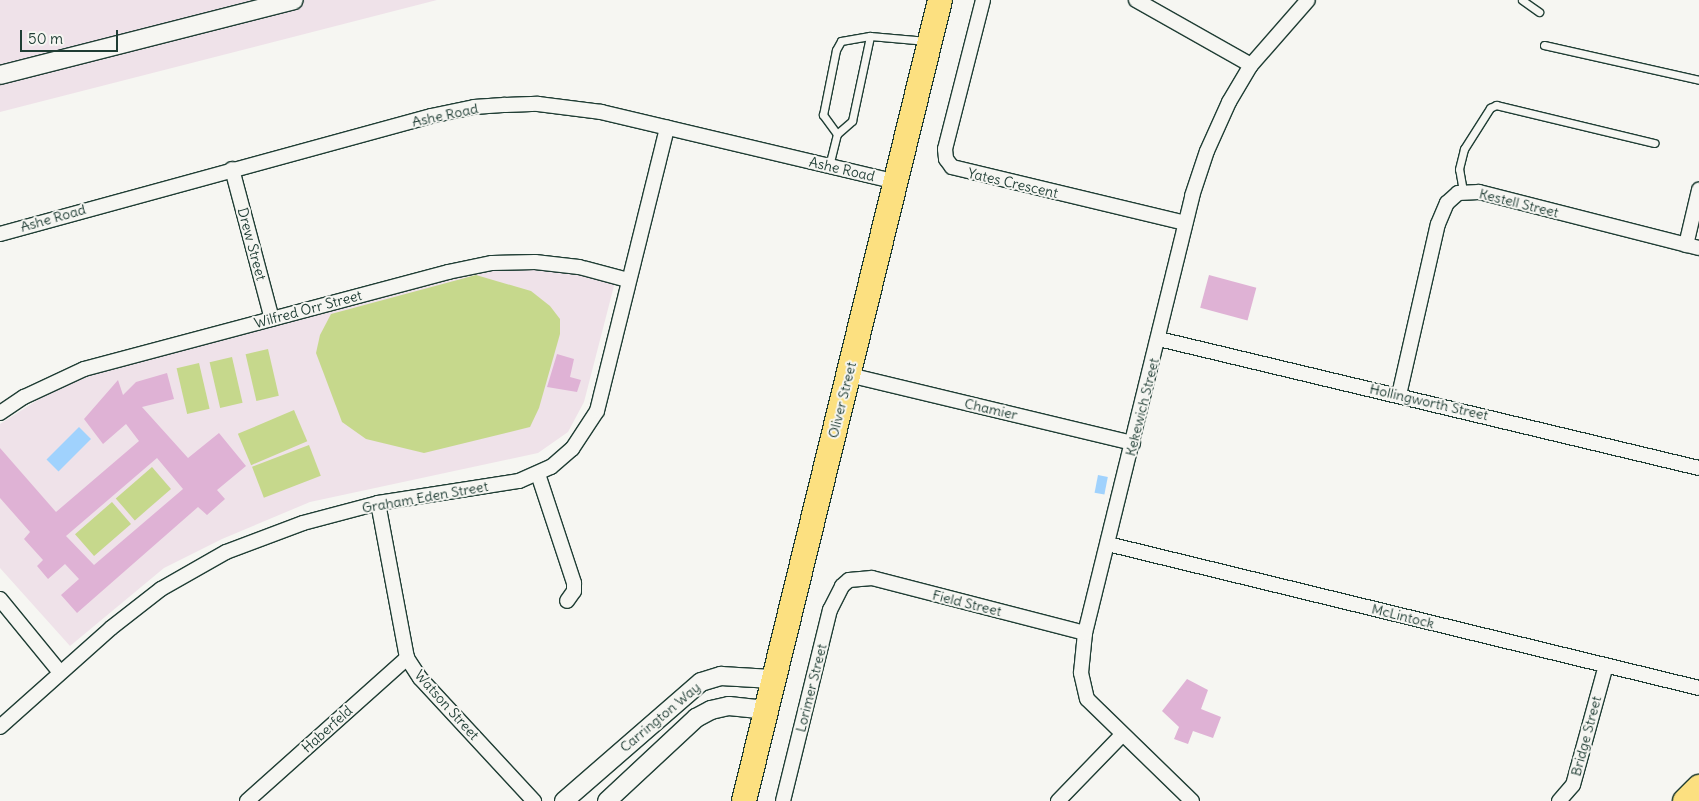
<!DOCTYPE html>
<style>
body{margin:0}
#map{position:relative;width:1699px;height:801px;overflow:hidden;background:#f6f6f2;font-family:Delius,sans-serif}
div>[style]{position:absolute}
.built>*{inset:0;background:#efe2e9}
.green>*{inset:0;background:#c6d88c;transform-origin:0 0}
.water>*{inset:0;background:#a0d2fd;transform-origin:0 0}
.building>*{inset:0;background:#dfb2d5;transform-origin:0 0}
.roads{filter:drop-shadow(1px 0 #1f3d34) drop-shadow(-1px 0 #1f3d34) drop-shadow(0 1px #1f3d34) drop-shadow(0 -1px #1f3d34)}
.service>*{height:7px;margin:-3.5px;padding:0 3.5px;transform-origin:3.5px;border-radius:3.5px;background:#f6f6f2}
.minor>*{height:14px;margin:-7px;padding:0 7px;transform-origin:7px;border-radius:7px;background:#f6f6f2}
.tertiary>*{height:18px;margin:-9px;padding:0 9px;transform-origin:9px;border-radius:9px;background:#f6f6f2}
.trunk>*{height:24px;margin:-12px;padding:0 12px;transform-origin:12px;border-radius:12px;background:#fce080}
span{translate:-50% -50%;white-space:nowrap;text-align:center;line-height:1.15;-webkit-text-stroke:4px #f6f6f2;paint-order:stroke}
.street-label{font-size:14px;color:#1f3d34}
.scale{position:absolute;left:20px;top:30px;width:98px;height:22px;box-sizing:border-box;border:2px solid #1f3d34;border-top:0;padding-left:6px;font-size:15px;line-height:18px;white-space:nowrap;color:#1f3d34;-webkit-text-stroke:4px #f6f6f2;paint-order:stroke}
</style>
<div id="map">
<div class="built">
<div style="clip-path:polygon(0 0,437px 0,0 112px)"></div>
<div style="clip-path:polygon(525px 265px,616px 278px,584px 402px,568px 432px,538px 453px,310px 502px,222px 539px,164px 568px,70px 646px,0 568px,0 424px,88px 368px,486px 268px)"></div>
</div>
<div class="green">
<div style="clip-path:polygon(476px 275px,531px 291px,550px 306px,560px 319px,560px 334px,539px 408px,530px 427px,424px 453px,366px 439px,342px 422px,316px 353px,320px 335px,331px 314px)"></div>
<div style="left:268px;top:349px;width:48px;height:23px;rotate:77deg"></div>
<div style="left:232px;top:357px;width:47px;height:23px;rotate:77deg"></div>
<div style="left:199px;top:363px;width:47px;height:23px;rotate:77deg"></div>
<div style="left:294px;top:410px;width:34px;height:61px;rotate:67deg"></div>
<div style="left:309px;top:445px;width:33px;height:61px;rotate:69deg"></div>
<div style="left:152px;top:467px;width:29px;height:48px;rotate:49deg"></div>
<div style="left:112px;top:502px;width:29px;height:49px;rotate:49deg"></div>
</div>
<div class="water">
<div style="left:79px;top:427px;width:17px;height:46px;rotate:45deg"></div>
<div style="left:1098px;top:475px;width:10px;height:18px;rotate:11deg"></div>
</div>
<div class="building">
<div style="left:1209px;top:275px;width:49px;height:34px;rotate:15deg"></div>
<div style="clip-path:polygon(557px 354px,574px 359px,570px 377px,581px 380px,577px 392px,547px 387px)"></div>
<div style="clip-path:polygon(evenodd,167px 373px,174px 399px,142px 407px,188px 458px,219px 433px,246px 466px,217px 490px,225px 499px,207px 515px,198px 507px,77px 613px,61px 595px,79px 579px,65px 564px,48px 579px,37px 566px,43px 560px,24px 539px,30px 532px,0 498px,0 448px,56px 512px,139px 441px,126px 424px,103px 444px,84px 419px,118px 380px,123px 395px,136px 382px,167px 373px,157px 458px,183px 489px,94px 565px,66px 536px,157px 458px)"></div>
<div style="clip-path:polygon(1187px 679px,1208px 690px,1201px 709px,1221px 717px,1213px 738px,1193px 731px,1188px 744px,1174px 739px,1179px 727px,1162px 711px)"></div>
</div>
<div class="roads">
<div class="service">
<div style="left:1522px;top:0;width:21px;rotate:35deg"></div>
<div style="left:1544px;top:45px;width:159px;rotate:12.7deg"></div>
<div style="left:837px;top:134px;width:24px;rotate:-126deg"></div>
<div style="left:823px;top:115px;width:66px;rotate:-78.7deg"></div>
<div style="left:836px;top:50px;width:10px;rotate:-61deg"></div>
<div style="left:841px;top:41px;width:29px;rotate:-10deg"></div>
<div style="left:870px;top:36px;width:57px;rotate:5deg"></div>
<div style="left:829px;top:166px;width:33px;rotate:-76deg"></div>
<div style="left:837px;top:134px;width:20px;rotate:-41deg"></div>
<div style="left:852px;top:121px;width:87px;rotate:-78deg"></div>
<div style="left:1463px;top:191px;width:22px;rotate:-100deg"></div>
<div style="left:1459px;top:169px;width:21px;rotate:-76deg"></div>
<div style="left:1464px;top:149px;width:49px;rotate:-57.6deg"></div>
<div style="left:1490px;top:108px;width:7px;rotate:-27deg"></div>
<div style="left:1496px;top:105px;width:163px;rotate:13.5deg"></div>
</div>
<div class="minor">
<div style="left:983px;top:0;width:154px;rotate:104.3deg"></div>
<div style="left:945px;top:149px;width:10px;rotate:84deg"></div>
<div style="left:946px;top:159px;width:10px;rotate:53deg"></div>
<div style="left:952px;top:167px;width:240px;rotate:13.5deg"></div>
<div style="left:1136px;top:0;width:132px;rotate:29.5deg"></div>
<div style="left:232px;top:169px;width:155px;rotate:75.1deg"></div>
<div style="left:0;top:234px;width:447px;rotate:-15.3deg"></div>
<div style="left:431px;top:116px;width:44px;rotate:-11.8deg"></div>
<div style="left:474px;top:107px;width:31px;rotate:-4deg"></div>
<div style="left:505px;top:105px;width:33px;rotate:-2deg"></div>
<div style="left:538px;top:104px;width:64px;rotate:7.2deg"></div>
<div style="left:601px;top:112px;width:303px;rotate:13.3deg"></div>
<div style="left:1686px;top:245px;width:57px;rotate:-76.7deg"></div>
<div style="left:1159px;top:339px;width:555px;rotate:13.44deg"></div>
<div style="left:849px;top:375px;width:292px;rotate:13.5deg"></div>
<div style="left:1399px;top:395px;width:175px;rotate:-77.2deg"></div>
<div style="left:1438px;top:224px;width:23px;rotate:-67deg"></div>
<div style="left:1447px;top:203px;width:15px;rotate:-42deg"></div>
<div style="left:1458px;top:193px;width:21px;rotate:-3deg"></div>
<div style="left:1479px;top:192px;width:227px;rotate:14.3deg"></div>
<div style="left:0;top:413px;width:29px;rotate:-34deg"></div>
<div style="left:24px;top:397px;width:66px;rotate:-25deg"></div>
<div style="left:84px;top:369px;width:377px;rotate:-14.9deg"></div>
<div style="left:448px;top:272px;width:45px;rotate:-11.6deg"></div>
<div style="left:492px;top:263px;width:43px;rotate:-1.3deg"></div>
<div style="left:535px;top:262px;width:44px;rotate:6.5deg"></div>
<div style="left:579px;top:267px;width:51px;rotate:14.9deg"></div>
<div style="left:538px;top:474px;width:115px;rotate:71.7deg"></div>
<div style="left:574px;top:583px;width:8px;rotate:90deg"></div>
<div style="left:574px;top:591px;width:12px;rotate:125deg"></div>
<div style="left:378px;top:503px;width:158px;rotate:79.4deg"></div>
<div style="left:407px;top:658px;width:24px;rotate:57deg"></div>
<div style="left:420px;top:678px;width:168px;rotate:47.2deg"></div>
<div style="left:1108px;top:544px;width:608px;rotate:13.69deg"></div>
<div style="left:0;top:599px;width:93px;rotate:50.7deg"></div>
<div style="left:0;top:727px;width:149px;rotate:-41.7deg"></div>
<div style="left:111px;top:628px;width:63px;rotate:-38deg"></div>
<div style="left:161px;top:589px;width:75px;rotate:-29.6deg"></div>
<div style="left:226px;top:552px;width:82px;rotate:-20.6deg"></div>
<div style="left:303px;top:523px;width:78px;rotate:-14.9deg"></div>
<div style="left:378px;top:503px;width:143px;rotate:-8.9deg"></div>
<div style="left:519px;top:481px;width:35px;rotate:-24deg"></div>
<div style="left:551px;top:467px;width:28px;rotate:-41deg"></div>
<div style="left:572px;top:449px;width:45px;rotate:-56.7deg"></div>
<div style="left:597px;top:411px;width:292px;rotate:-76.1deg"></div>
<div style="left:247px;top:801px;width:215px;rotate:-41.8deg"></div>
<div style="left:783px;top:801px;width:197px;rotate:-76.2deg"></div>
<div style="left:830px;top:610px;width:27px;rotate:-63deg"></div>
<div style="left:842px;top:586px;width:9px;rotate:-41deg"></div>
<div style="left:849px;top:580px;width:23px;rotate:-5deg"></div>
<div style="left:872px;top:578px;width:220px;rotate:14.5deg"></div>
<div style="left:1058px;top:801px;width:92px;rotate:-45.9deg"></div>
<div style="left:1192px;top:801px;width:146px;rotate:-135.8deg"></div>
<div style="left:1087px;top:699px;width:27px;rotate:-103deg"></div>
<div style="left:1081px;top:673px;width:40px;rotate:-84.3deg"></div>
<div style="left:1085px;top:633px;width:450px;rotate:-76.2deg"></div>
<div style="left:1192px;top:196px;width:47px;rotate:-71.6deg"></div>
<div style="left:1207px;top:151px;width:54px;rotate:-65.8deg"></div>
<div style="left:1229px;top:102px;width:43px;rotate:-59.3deg"></div>
<div style="left:1251px;top:65px;width:86px;rotate:-48.8deg"></div>
<div style="left:1559px;top:801px;width:21px;rotate:-49deg"></div>
<div style="left:1573px;top:785px;width:124px;rotate:-74.6deg"></div>
</div>
<div class="tertiary">
<div style="left:0;top:75px;width:303px;rotate:-14.3deg"></div>
<div style="left:564px;top:801px;width:181px;rotate:-41deg"></div>
<div style="left:701px;top:682px;width:21px;rotate:-17deg"></div>
<div style="left:721px;top:676px;width:51px;rotate:3.4deg"></div>
<div style="left:607px;top:801px;width:122px;rotate:-43deg"></div>
<div style="left:696px;top:718px;width:17px;rotate:-28deg"></div>
<div style="left:711px;top:710px;width:18px;rotate:-13deg"></div>
<div style="left:729px;top:706px;width:37px;rotate:6deg"></div>
</div>
<div class="trunk">
<div style="left:744px;top:801px;width:825px;rotate:-76.25deg"></div>
<div style="left:1685px;top:801px;width:20px;rotate:-45deg"></div>
</div>
</div>
<div class="street-label">
<span style="left:445px;top:115px;rotate:-12deg">Ashe Road</span>
<span style="left:842px;top:169px;rotate:13deg">Ashe Road</span>
<span style="left:1013px;top:183px;rotate:13deg">Yates Crescent</span>
<span style="left:1519px;top:203px;rotate:14deg">Kestell Street</span>
<span style="left:53px;top:218px;rotate:-16deg">Ashe Road</span>
<span style="left:252px;top:244px;rotate:75deg">Drew Street</span>
<span style="left:308px;top:309px;rotate:-15deg">Wilfred Orr Street</span>
<span style="left:842px;top:400px;rotate:-76deg">Oliver Street</span>
<span style="left:1429px;top:402px;rotate:13deg">Hollingworth Street</span>
<span style="left:1142px;top:407px;rotate:-76deg">Kekewich Street</span>
<span style="left:991px;top:409px;rotate:13deg">Chamier</span>
<span style="left:425px;top:497px;rotate:-10deg">Graham Eden Street</span>
<span style="left:967px;top:603px;rotate:14deg">Field Street</span>
<span style="left:1403px;top:616px;rotate:14deg">McLintock</span>
<span style="left:811px;top:688px;rotate:-76deg">Lorimer Street</span>
<span style="left:447px;top:705px;rotate:48deg">Watson Street</span>
<span style="left:660px;top:717px;rotate:-40deg">Carrington Way</span>
<span style="left:327px;top:729px;rotate:-42deg">Haberfeld</span>
<span style="left:1586px;top:736px;rotate:-75deg">Bridge Street</span>
</div>
<div class="scale">50 m</div>
</div>
